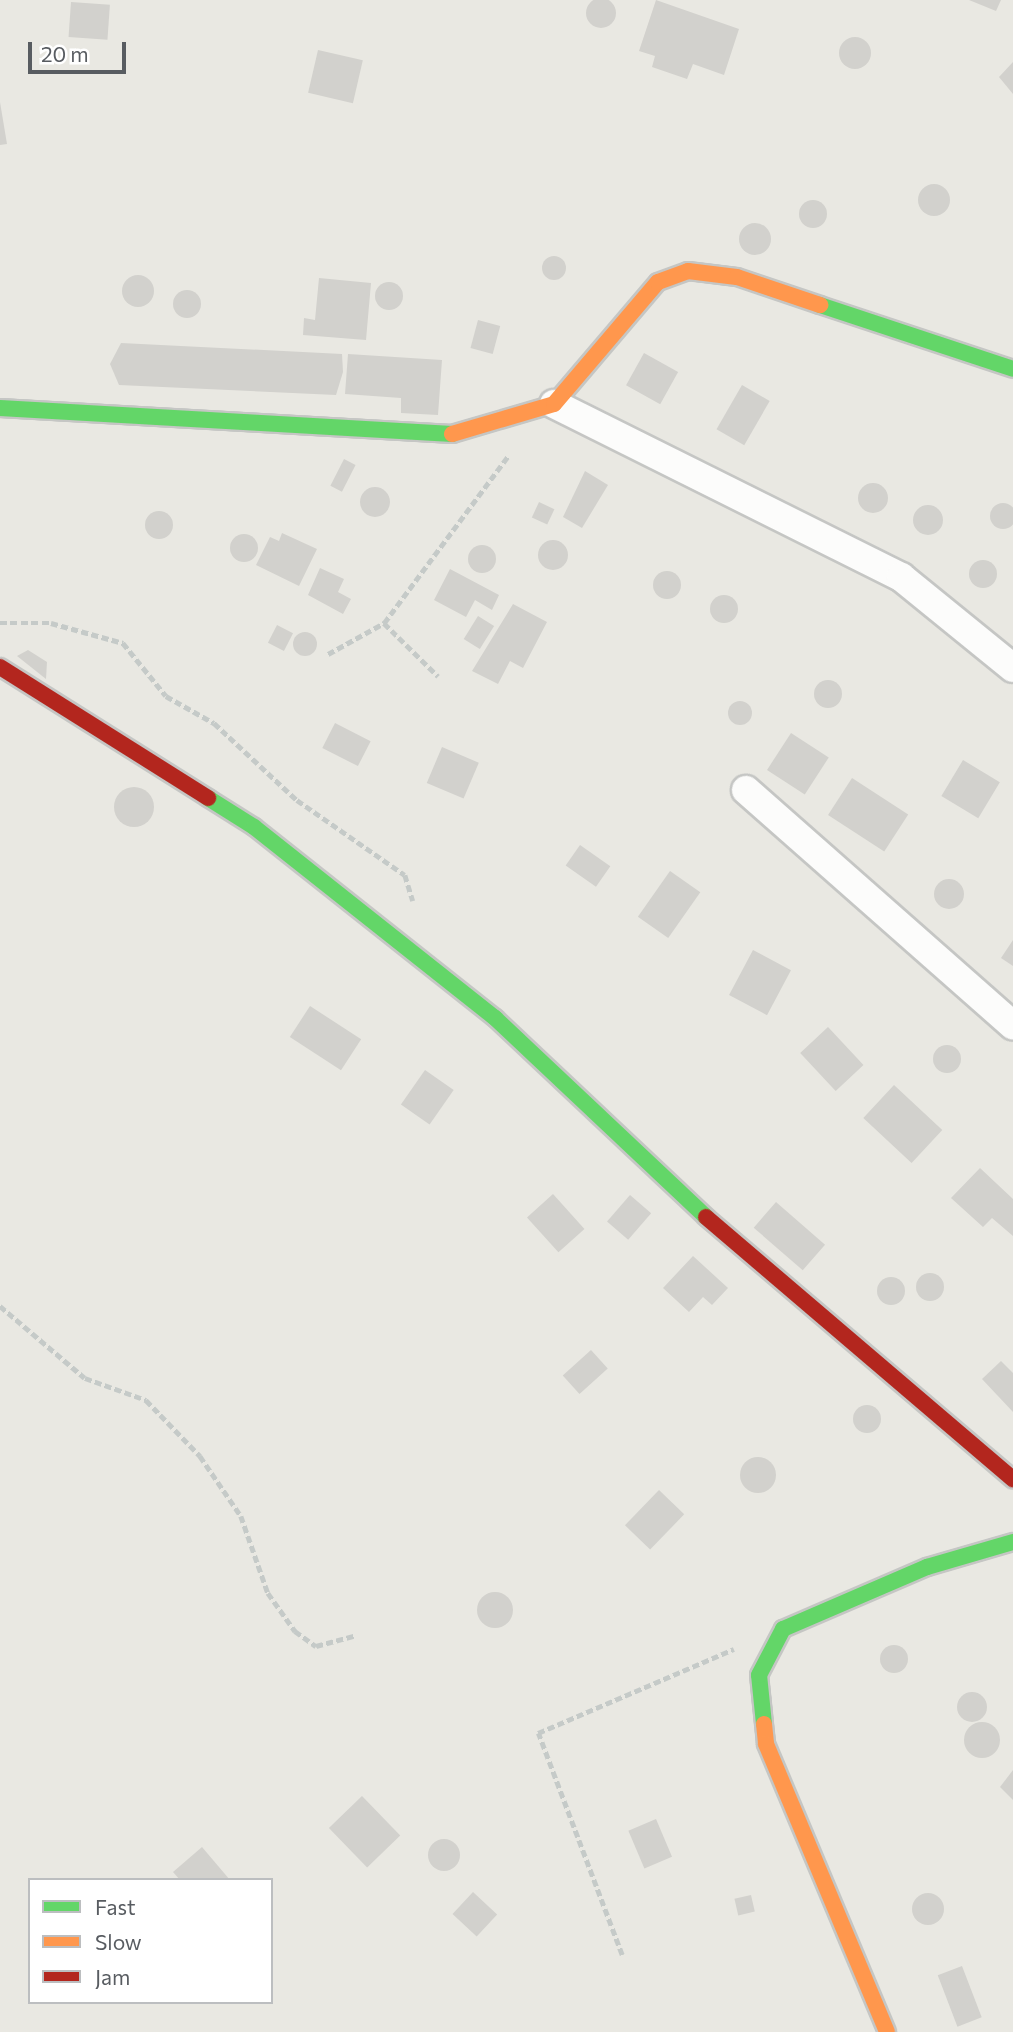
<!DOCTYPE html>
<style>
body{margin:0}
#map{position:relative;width:1013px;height:2032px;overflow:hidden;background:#e9e8e2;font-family:Commissioner,sans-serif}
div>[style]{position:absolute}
.building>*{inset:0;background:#d2d1cd;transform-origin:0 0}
.round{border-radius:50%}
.path>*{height:4.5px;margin-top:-2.25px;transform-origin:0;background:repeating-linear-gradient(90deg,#c5cac8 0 7px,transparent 0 10.5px)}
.roads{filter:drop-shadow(2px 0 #c5c6c4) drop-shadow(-2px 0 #c5c6c4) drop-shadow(0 2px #c5c6c4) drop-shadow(0 -2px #c5c6c4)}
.street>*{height:28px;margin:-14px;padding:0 14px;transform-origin:14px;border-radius:14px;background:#fcfcfb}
.fast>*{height:16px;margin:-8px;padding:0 8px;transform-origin:8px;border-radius:8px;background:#63d668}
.slow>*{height:16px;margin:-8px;padding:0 8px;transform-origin:8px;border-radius:8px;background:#ff974d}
.jam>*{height:16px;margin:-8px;padding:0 8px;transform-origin:8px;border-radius:8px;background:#b3261e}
span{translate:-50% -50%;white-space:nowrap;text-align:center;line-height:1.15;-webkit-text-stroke:6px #fff;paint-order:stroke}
.legend{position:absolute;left:28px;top:1878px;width:245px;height:126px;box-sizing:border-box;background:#fff;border:2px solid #bcbec0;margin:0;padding:9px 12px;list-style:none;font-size:21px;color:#585c61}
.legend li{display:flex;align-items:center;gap:14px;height:35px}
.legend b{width:35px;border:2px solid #bcbec0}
.scale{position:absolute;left:28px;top:42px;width:98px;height:32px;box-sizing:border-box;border:4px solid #585c61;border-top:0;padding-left:9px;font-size:21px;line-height:24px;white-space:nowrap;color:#585c61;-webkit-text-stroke:5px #fff;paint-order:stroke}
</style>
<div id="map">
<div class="building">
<div class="round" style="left:586px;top:-2px;width:30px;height:30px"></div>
<div style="clip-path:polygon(656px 0,739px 29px,724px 75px,693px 64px,687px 79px,652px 67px,655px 56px,639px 51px)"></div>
<div style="clip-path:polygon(969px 0,1001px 0,996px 11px)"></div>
<div style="left:71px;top:2px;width:39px;height:35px;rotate:4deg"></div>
<div class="round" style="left:839px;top:37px;width:32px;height:32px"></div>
<div style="left:318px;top:50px;width:46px;height:44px;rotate:13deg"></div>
<div style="clip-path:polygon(1013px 62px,1013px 94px,999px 77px)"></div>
<div style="clip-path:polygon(0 102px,7px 144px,0 145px)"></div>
<div class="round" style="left:918px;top:184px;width:32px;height:32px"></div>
<div class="round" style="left:799px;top:200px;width:28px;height:28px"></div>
<div class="round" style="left:739px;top:223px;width:32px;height:32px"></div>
<div class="round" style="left:542px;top:256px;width:24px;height:24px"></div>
<div class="round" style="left:122px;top:275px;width:32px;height:32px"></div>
<div style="clip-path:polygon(319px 278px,371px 283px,366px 340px,303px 335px,304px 318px,315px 320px)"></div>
<div class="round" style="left:375px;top:282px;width:28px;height:28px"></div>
<div class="round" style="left:173px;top:290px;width:28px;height:28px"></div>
<div style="left:478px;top:320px;width:23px;height:29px;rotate:15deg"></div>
<div style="clip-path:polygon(121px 343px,342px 354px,343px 372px,336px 395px,119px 385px,110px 364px)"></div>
<div style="left:644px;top:353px;width:39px;height:37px;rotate:29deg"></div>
<div style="clip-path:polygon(348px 354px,442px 360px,438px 415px,401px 413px,401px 398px,345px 394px)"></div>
<div style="left:742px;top:385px;width:32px;height:51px;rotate:30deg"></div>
<div style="left:344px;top:459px;width:13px;height:30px;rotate:27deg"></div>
<div style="clip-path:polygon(585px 471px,608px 485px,582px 528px,563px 517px)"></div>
<div class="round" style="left:858px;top:483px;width:30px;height:30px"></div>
<div class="round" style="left:360px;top:487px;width:30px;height:30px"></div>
<div style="left:539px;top:502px;width:17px;height:17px;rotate:25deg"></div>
<div class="round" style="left:990px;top:503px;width:26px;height:26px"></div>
<div class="round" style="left:913px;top:505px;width:30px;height:30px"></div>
<div class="round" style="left:145px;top:511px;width:28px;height:28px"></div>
<div style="clip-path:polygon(282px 533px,317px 549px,299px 586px,256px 565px,270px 537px,279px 541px)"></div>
<div class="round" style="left:230px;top:534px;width:28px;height:28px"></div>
<div class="round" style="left:538px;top:540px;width:30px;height:30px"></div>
<div class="round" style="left:468px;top:545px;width:28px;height:28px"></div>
<div class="round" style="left:969px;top:560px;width:28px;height:28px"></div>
<div style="clip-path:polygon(320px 568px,344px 579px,338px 592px,351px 599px,343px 614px,308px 595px)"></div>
<div style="clip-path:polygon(450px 569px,499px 595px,492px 610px,475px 600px,466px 617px,434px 600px)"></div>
<div class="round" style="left:653px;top:571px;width:28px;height:28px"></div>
<div class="round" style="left:710px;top:595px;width:28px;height:28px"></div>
<div style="clip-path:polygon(513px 604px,547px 622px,523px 668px,510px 661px,498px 684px,472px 671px)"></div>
<div style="left:478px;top:616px;width:19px;height:27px;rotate:32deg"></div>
<div style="left:277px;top:625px;width:18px;height:20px;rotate:27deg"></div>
<div class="round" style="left:293px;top:632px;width:24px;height:24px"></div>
<div style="clip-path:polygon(28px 650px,47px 662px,46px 679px,17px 656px)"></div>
<div class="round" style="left:814px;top:680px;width:28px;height:28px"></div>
<div class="round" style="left:728px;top:701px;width:24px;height:24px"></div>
<div style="left:335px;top:723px;width:40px;height:28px;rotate:27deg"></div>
<div style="left:791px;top:733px;width:45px;height:44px;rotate:33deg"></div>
<div style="left:442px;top:747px;width:40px;height:39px;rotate:23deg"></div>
<div style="left:963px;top:760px;width:43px;height:42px;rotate:31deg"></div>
<div style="left:852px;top:778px;width:67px;height:44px;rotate:33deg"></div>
<div class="round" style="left:114px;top:787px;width:40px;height:40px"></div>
<div style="left:580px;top:845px;width:37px;height:25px;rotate:35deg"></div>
<div style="left:670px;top:871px;width:37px;height:56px;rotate:35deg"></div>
<div class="round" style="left:934px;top:879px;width:30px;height:30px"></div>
<div style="clip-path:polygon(1013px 940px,1013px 966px,1001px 958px)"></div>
<div style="left:753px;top:950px;width:43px;height:51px;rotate:28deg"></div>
<div style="left:310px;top:1006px;width:61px;height:37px;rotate:33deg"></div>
<div style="left:828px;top:1027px;width:52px;height:38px;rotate:47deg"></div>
<div class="round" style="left:933px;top:1045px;width:28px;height:28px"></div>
<div style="left:425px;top:1070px;width:35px;height:42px;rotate:35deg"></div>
<div style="left:894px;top:1085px;width:66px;height:45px;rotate:43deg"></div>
<div style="clip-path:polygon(980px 1168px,1013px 1199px,1013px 1236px,992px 1218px,983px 1227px,951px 1198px)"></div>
<div style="left:553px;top:1194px;width:47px;height:35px;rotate:48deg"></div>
<div style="left:630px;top:1195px;width:28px;height:35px;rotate:41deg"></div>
<div style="left:776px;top:1202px;width:65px;height:34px;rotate:41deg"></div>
<div style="clip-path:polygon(693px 1256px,728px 1288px,712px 1305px,703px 1297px,689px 1312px,663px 1288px)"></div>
<div class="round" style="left:916px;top:1273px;width:28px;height:28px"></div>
<div class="round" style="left:877px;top:1277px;width:28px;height:28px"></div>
<div style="left:591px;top:1350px;width:25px;height:38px;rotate:48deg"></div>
<div style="clip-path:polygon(1001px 1361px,1013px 1373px,1013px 1412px,982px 1379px)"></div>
<div class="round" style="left:853px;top:1405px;width:28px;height:28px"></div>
<div class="round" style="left:740px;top:1457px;width:36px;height:36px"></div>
<div style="left:659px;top:1490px;width:35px;height:49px;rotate:44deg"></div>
<div class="round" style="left:477px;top:1592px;width:36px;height:36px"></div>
<div class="round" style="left:880px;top:1645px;width:28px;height:28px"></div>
<div class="round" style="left:957px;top:1692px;width:30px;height:30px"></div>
<div class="round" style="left:964px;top:1722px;width:36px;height:36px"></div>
<div style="clip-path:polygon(1013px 1770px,1013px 1800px,1000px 1787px)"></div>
<div style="left:362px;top:1796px;width:55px;height:46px;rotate:46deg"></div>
<div style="left:656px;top:1819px;width:41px;height:30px;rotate:67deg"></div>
<div class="round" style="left:428px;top:1839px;width:32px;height:32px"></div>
<div style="clip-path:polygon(202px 1847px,230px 1880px,180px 1880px,173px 1872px)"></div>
<div style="left:473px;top:1892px;width:33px;height:30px;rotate:43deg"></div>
<div class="round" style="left:912px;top:1893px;width:32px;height:32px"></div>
<div style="left:751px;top:1895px;width:17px;height:17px;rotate:77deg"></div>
<div style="left:962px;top:1966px;width:55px;height:26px;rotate:69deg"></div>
</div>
<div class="path">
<div style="left:0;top:623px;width:51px"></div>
<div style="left:51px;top:623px;width:75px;rotate:15.5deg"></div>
<div style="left:123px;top:643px;width:68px;rotate:50.9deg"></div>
<div style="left:166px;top:696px;width:55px;rotate:29.4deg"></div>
<div style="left:214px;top:723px;width:113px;rotate:42.9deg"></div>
<div style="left:297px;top:800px;width:131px;rotate:34.8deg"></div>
<div style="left:405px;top:875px;width:27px;rotate:73deg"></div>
<div style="left:384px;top:623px;width:76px;rotate:44.5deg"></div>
<div style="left:328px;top:654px;width:64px;rotate:-29deg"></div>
<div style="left:384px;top:623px;width:208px;rotate:-53.4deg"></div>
<div style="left:0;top:1306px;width:111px;rotate:40.3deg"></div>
<div style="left:85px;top:1378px;width:65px;rotate:19.8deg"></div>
<div style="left:146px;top:1400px;width:78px;rotate:46deg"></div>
<div style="left:200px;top:1456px;width:73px;rotate:55.7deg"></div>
<div style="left:241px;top:1516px;width:82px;rotate:70.7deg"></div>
<div style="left:268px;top:1593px;width:47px;rotate:54.6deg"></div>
<div style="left:295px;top:1631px;width:26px;rotate:36deg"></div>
<div style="left:316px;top:1646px;width:39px;rotate:-15deg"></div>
<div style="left:622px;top:1955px;width:237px;rotate:-110.7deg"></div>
<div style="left:538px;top:1733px;width:213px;rotate:-23.2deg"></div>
</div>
<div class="roads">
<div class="street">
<div style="left:554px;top:404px;width:388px;rotate:26.5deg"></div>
<div style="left:901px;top:577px;width:144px;rotate:39.1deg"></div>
<div style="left:746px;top:790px;width:356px;rotate:41.4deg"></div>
</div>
<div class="fast">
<div style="left:820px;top:305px;width:203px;rotate:18.3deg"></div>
<div style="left:0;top:408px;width:453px;rotate:3.3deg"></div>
<div style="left:208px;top:798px;width:54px;rotate:32.2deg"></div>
<div style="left:254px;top:827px;width:308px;rotate:38.4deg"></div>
<div style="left:495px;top:1018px;width:290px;rotate:43.3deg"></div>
<div style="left:764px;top:1724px;width:49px;rotate:-95.8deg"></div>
<div style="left:759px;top:1675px;width:52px;rotate:-62.4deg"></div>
<div style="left:783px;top:1629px;width:157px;rotate:-23.3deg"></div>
<div style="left:927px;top:1567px;width:90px;rotate:-16.2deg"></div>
</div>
<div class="slow">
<div style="left:452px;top:434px;width:106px;rotate:-16.4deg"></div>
<div style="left:554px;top:404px;width:160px;rotate:-49.6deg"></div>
<div style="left:658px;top:282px;width:32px;rotate:-20deg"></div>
<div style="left:688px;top:271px;width:49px;rotate:7deg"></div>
<div style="left:737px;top:277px;width:88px;rotate:18.6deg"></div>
<div style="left:764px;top:1724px;width:20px;rotate:84deg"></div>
<div style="left:766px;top:1744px;width:312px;rotate:67.2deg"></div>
</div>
<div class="jam">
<div style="left:0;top:667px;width:246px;rotate:32.2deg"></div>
<div style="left:706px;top:1217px;width:404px;rotate:40.5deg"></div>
</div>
</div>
<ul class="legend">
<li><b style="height:9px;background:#63d668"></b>Fast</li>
<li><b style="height:9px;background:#ff974d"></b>Slow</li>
<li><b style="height:9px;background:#b3261e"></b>Jam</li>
</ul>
<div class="scale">20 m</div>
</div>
